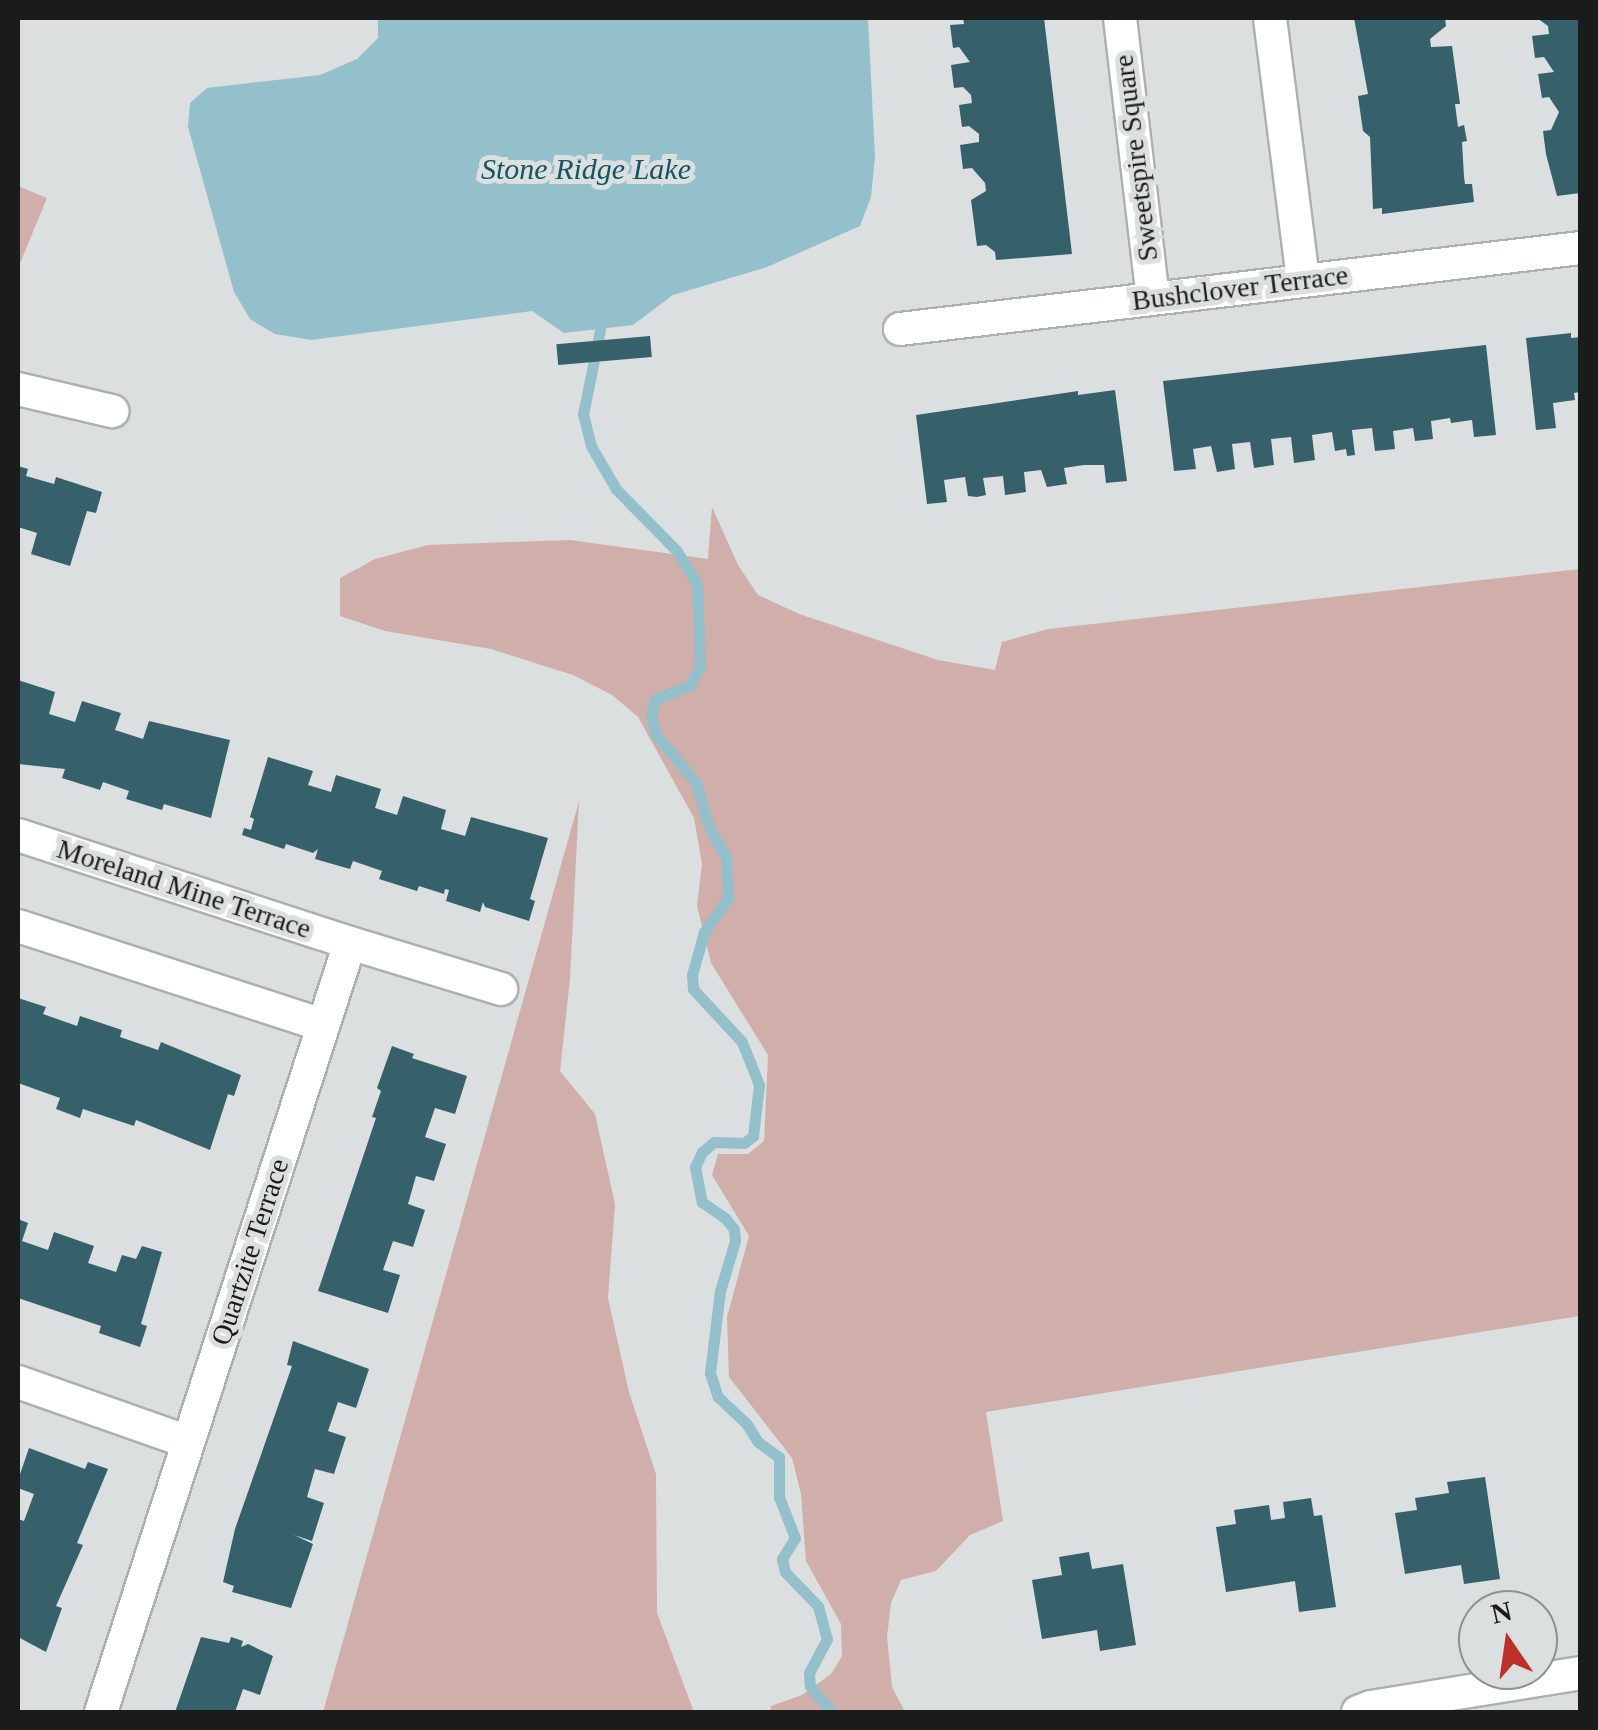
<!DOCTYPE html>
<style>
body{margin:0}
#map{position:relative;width:1598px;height:1730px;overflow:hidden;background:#dbdfe0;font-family:Georgia,serif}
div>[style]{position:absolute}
.green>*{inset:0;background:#d0afaa}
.water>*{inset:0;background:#93c0cb}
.stream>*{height:11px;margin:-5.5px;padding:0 5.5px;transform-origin:5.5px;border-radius:5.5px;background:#93c0cb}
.building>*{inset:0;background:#36606a;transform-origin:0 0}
.roads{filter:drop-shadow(2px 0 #abb0b1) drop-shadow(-2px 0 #abb0b1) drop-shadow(0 2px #abb0b1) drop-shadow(0 -2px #abb0b1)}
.minor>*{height:32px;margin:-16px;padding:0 16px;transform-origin:16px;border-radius:16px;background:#fff}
span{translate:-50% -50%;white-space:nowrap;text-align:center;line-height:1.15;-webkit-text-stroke:10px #dbdfe0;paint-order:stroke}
.street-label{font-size:28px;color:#1a1c1c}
.water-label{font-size:30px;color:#155460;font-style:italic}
.frame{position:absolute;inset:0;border:20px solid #1a1c1c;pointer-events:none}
.north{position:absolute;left:1458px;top:1590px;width:100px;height:100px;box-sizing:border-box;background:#dbdfe0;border:2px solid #8e9192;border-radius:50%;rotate:347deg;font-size:28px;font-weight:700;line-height:40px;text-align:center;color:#1a1c1c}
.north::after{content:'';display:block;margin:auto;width:35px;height:45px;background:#bd3027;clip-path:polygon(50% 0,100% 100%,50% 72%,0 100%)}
</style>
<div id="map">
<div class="green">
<div style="clip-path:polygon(18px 186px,47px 198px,18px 268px)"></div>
<div style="clip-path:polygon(712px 507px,738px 565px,758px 595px,799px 614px,938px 660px,995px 670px,1002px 642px,1048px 629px,1580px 569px,1580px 1316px,986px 1412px,1003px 1521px,970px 1535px,936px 1571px,901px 1580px,891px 1603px,887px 1637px,892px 1687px,905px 1712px,770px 1712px,771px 1706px,802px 1695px,831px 1674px,842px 1656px,841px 1624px,806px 1561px,801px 1494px,792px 1458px,729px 1377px,727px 1317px,749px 1236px,712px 1175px,718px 1154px,748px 1154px,764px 1141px,768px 1055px,711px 963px,697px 906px,702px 864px,694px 818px,638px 717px,612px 695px,573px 675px,491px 649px,385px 631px,340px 616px,340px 578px,375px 559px,428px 545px,570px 540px,708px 559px)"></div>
<div style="clip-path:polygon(579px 801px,570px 979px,560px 1071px,595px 1114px,615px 1204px,608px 1298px,629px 1392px,656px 1474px,657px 1613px,694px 1712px,323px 1712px)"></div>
</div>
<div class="water">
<div style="clip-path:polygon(378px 18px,868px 18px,875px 157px,871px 197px,860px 226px,767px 267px,673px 295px,633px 325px,564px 333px,532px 311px,311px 340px,275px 334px,250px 319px,234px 292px,188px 127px,190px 103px,207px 88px,320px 75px,357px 59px,378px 38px)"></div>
</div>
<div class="stream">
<div style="left:600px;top:330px;width:86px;rotate:101.4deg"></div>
<div style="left:583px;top:414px;width:33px;rotate:76deg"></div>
<div style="left:591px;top:446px;width:50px;rotate:59.8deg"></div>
<div style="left:616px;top:489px;width:87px;rotate:45.5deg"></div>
<div style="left:677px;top:551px;width:39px;rotate:59deg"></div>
<div style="left:697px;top:584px;width:82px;rotate:87.9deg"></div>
<div style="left:700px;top:666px;width:21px;rotate:118deg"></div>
<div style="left:690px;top:685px;width:38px;rotate:158deg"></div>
<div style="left:655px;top:699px;width:16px;rotate:105deg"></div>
<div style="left:651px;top:714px;width:19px;rotate:78deg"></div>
<div style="left:655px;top:733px;width:65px;rotate:50.6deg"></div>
<div style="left:696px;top:783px;width:46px;rotate:73.5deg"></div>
<div style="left:709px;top:827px;width:34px;rotate:60deg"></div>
<div style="left:726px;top:857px;width:41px;rotate:87.2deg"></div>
<div style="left:728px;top:898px;width:42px;rotate:125.2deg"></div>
<div style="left:704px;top:932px;width:45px;rotate:105.6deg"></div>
<div style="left:692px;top:975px;width:14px;rotate:86deg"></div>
<div style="left:693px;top:989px;width:72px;rotate:47.2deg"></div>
<div style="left:742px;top:1042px;width:46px;rotate:68.4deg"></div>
<div style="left:759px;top:1085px;width:51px;rotate:96.7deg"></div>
<div style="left:753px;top:1136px;width:11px;rotate:142deg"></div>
<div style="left:744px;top:1143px;width:30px;rotate:-178deg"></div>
<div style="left:714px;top:1142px;width:16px;rotate:140deg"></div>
<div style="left:702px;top:1152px;width:17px;rotate:115deg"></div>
<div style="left:695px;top:1167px;width:36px;rotate:79deg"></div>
<div style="left:702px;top:1202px;width:28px;rotate:35deg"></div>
<div style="left:725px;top:1218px;width:14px;rotate:51deg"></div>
<div style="left:734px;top:1229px;width:12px;rotate:85deg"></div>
<div style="left:735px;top:1241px;width:52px;rotate:106.7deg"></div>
<div style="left:720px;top:1291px;width:83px;rotate:97deg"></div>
<div style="left:710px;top:1373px;width:25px;rotate:72deg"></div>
<div style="left:718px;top:1397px;width:38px;rotate:43deg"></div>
<div style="left:746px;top:1423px;width:22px;rotate:58deg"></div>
<div style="left:758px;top:1442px;width:26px;rotate:36deg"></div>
<div style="left:779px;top:1457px;width:40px;rotate:90deg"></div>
<div style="left:779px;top:1497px;width:44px;rotate:68.7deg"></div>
<div style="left:795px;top:1538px;width:25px;rotate:122deg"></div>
<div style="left:782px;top:1559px;width:13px;rotate:77deg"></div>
<div style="left:785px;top:1572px;width:47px;rotate:45.9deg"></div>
<div style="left:818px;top:1606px;width:34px;rotate:75deg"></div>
<div style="left:827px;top:1639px;width:38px;rotate:118deg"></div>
<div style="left:809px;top:1673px;width:13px;rotate:86deg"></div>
<div style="left:810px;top:1686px;width:34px;rotate:50deg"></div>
</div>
<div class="building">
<div style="clip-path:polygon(963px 18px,1044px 18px,1072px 254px,996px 260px,995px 252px,986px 245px,977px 246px,971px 200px,986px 191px,985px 183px,972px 168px,963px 169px,960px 145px,979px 142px,979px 134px,969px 126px,962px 127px,959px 105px,972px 103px,971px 95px,963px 87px,954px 88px,951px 65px,970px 62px,959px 47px,953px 48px,950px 25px,964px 24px)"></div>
<div style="clip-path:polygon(1354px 18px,1445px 18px,1446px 26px,1430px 39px,1431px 47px,1452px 46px,1460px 104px,1455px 104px,1458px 127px,1464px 125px,1467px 141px,1462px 142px,1464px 177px,1465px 184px,1472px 184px,1474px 202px,1382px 214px,1382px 208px,1373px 209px,1370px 137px,1363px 131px,1358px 96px,1368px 94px)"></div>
<div style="clip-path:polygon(1537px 18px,1580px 18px,1580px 193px,1557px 196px,1546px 154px,1543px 131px,1551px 130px,1559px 112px,1549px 97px,1542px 98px,1538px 74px,1554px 72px,1544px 57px,1535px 58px,1532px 36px,1549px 34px,1548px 26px)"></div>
<div style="clip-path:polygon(1571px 333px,1571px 338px,1580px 337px,1580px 392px,1574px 393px,1575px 400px,1553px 403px,1556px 428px,1536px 430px,1526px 338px)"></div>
<div style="left:650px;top:336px;width:21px;height:94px;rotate:85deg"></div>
<div style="clip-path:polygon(1486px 345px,1496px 435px,1474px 437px,1472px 420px,1451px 423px,1450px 418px,1431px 421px,1433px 439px,1415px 441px,1413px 428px,1393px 431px,1395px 449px,1375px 451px,1372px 428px,1352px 430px,1355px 455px,1347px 456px,1346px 449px,1335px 451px,1332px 432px,1312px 435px,1315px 460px,1294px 463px,1291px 437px,1271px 439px,1274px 465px,1254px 468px,1250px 442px,1232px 444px,1235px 469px,1217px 472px,1211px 446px,1193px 449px,1196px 469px,1174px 471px,1163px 381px)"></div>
<div style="clip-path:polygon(1115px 390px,1127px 481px,1106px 483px,1104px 465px,1084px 465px,1064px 468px,1067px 484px,1047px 487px,1041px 470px,1024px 472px,1026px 492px,1005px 495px,1003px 476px,983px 478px,986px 495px,977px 497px,968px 496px,965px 477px,944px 480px,947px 502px,927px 504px,916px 415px,1078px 391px,1078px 395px)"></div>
<div style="clip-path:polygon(18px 466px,28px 469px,26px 476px,54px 484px,56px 477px,102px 492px,96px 513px,87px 511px,70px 566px,31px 554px,37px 533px,18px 527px)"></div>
<div style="clip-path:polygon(18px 680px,55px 692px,49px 714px,75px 722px,82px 701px,121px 713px,115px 730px,143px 739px,149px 721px,230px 740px,211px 818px,164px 804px,162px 810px,126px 799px,129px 791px,103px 782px,100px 790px,62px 778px,65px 769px,18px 764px)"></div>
<div style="clip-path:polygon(268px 757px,313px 771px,308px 785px,331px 792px,336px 775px,381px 789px,375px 808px,397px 815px,403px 796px,446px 810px,441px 829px,465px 836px,471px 817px,548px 838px,530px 899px,535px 901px,529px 921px,485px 907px,483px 902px,480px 912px,446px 901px,449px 890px,445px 889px,444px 894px,419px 886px,417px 891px,379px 879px,382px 871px,353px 861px,350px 869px,315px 859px,318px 849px,313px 853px,286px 844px,284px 849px,242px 835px,244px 828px,251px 830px,254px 819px,250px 817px)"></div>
<div style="clip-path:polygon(18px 998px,46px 1007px,43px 1014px,77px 1026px,80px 1016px,122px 1030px,120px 1037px,158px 1050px,161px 1042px,241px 1075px,234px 1096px,228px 1094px,210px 1150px,136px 1120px,134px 1126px,83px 1109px,80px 1118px,56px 1109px,60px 1098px,18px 1083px)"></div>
<div style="clip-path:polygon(392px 1046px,414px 1054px,412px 1058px,467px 1076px,455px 1114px,435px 1108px,425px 1137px,446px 1144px,434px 1181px,416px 1176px,408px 1204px,425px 1210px,413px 1247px,393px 1241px,383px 1270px,400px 1275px,388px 1313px,318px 1291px,376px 1118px,372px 1117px,381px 1091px,377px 1088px)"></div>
<div style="clip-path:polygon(18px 1219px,28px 1223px,22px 1241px,48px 1250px,54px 1232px,94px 1246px,88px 1263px,116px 1272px,122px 1255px,136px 1259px,142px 1246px,162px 1252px,141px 1324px,147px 1326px,140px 1347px,99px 1333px,101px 1326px,18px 1298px)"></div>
<div style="clip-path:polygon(293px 1341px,369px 1369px,356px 1408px,338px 1402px,328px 1431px,346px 1437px,334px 1474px,315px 1469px,307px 1497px,324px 1503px,312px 1541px,294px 1535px,313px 1544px,291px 1608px,232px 1592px,234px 1586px,223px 1582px,235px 1529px,292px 1366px,287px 1365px)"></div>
<div style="clip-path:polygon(29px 1448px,85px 1469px,88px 1462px,108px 1469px,77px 1543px,83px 1545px,56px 1606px,62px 1608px,46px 1652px,18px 1637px,18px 1519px,24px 1521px,34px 1494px,18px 1488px,18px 1480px)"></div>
<div style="clip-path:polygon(1485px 1477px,1500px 1579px,1464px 1584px,1461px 1565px,1405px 1574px,1395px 1513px,1417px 1510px,1415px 1498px,1449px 1493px,1447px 1482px)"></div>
<div style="clip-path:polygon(1311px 1498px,1314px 1516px,1322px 1515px,1336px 1607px,1299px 1612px,1295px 1581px,1226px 1592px,1216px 1527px,1236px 1524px,1234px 1510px,1269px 1505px,1271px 1520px,1285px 1518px,1283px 1502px)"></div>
<div style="clip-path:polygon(1089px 1552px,1092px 1569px,1123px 1564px,1136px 1645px,1100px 1651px,1097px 1630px,1042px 1639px,1032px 1580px,1062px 1575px,1059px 1557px)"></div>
<div style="clip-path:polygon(201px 1637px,229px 1643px,231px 1637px,243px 1641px,241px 1647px,248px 1644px,273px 1656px,260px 1695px,243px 1689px,235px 1712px,175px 1712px)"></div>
</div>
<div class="roads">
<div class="minor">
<div style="left:1120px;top:18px;width:282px;rotate:83.3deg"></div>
<div style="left:1270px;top:18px;width:264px;rotate:82.8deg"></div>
<div style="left:900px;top:329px;width:685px;rotate:-6.79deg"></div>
<div style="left:18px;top:389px;width:97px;rotate:13.2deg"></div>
<div style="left:18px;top:835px;width:349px;rotate:18deg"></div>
<div style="left:18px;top:926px;width:321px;rotate:18deg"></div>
<div style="left:18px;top:1382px;width:180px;rotate:19.4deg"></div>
<div style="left:101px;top:1712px;width:808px;rotate:-72.06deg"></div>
<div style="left:350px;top:943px;width:158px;rotate:16.9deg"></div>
<div style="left:1358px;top:1712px;width:14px;rotate:-21deg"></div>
<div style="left:1371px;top:1707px;width:212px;rotate:-9.2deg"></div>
</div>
</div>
<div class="street-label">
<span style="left:1136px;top:158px;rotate:-97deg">Sweetspire Square</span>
<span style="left:1240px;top:288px;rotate:-7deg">Bushclover Terrace</span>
<span style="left:184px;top:889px;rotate:18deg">Moreland Mine Terrace</span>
<span style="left:250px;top:1252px;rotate:-72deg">Quartzite Terrace</span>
</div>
<div class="water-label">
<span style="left:586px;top:169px">Stone Ridge Lake</span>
</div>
<div class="frame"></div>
<div class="north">N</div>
</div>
